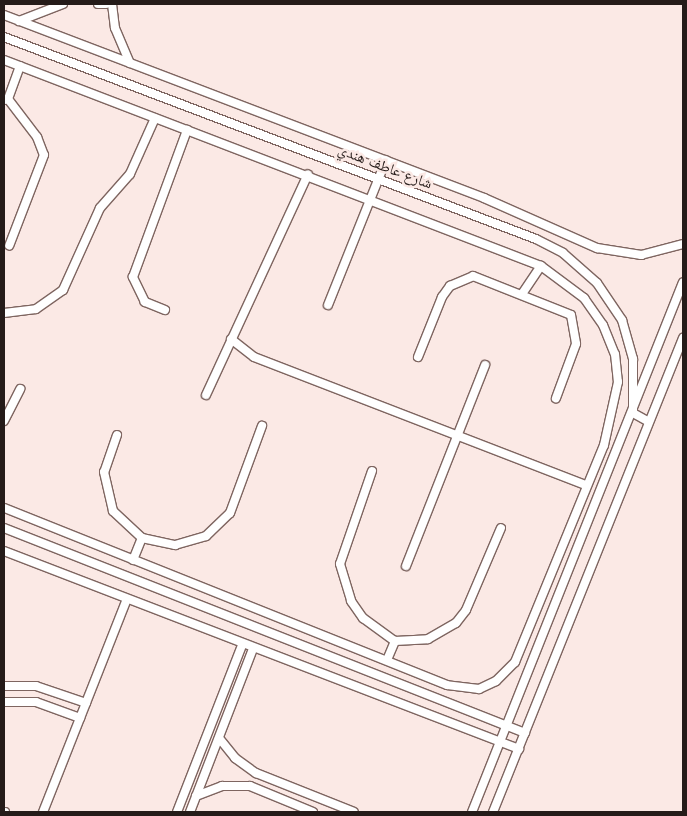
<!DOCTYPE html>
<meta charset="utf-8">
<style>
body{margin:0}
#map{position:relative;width:687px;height:816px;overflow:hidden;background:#fbe9e5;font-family:Jost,"Noto Naskh Arabic",sans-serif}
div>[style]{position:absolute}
.roads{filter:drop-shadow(1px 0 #7e6560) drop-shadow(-1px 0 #7e6560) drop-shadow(0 1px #7e6560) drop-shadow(0 -1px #7e6560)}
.street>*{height:8px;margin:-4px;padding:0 4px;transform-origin:4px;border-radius:4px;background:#fff}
span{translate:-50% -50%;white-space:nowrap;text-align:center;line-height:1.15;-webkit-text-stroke:5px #fbe9e5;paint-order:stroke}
.street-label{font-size:15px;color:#251b19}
.frame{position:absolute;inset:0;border:5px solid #251b19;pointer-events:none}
</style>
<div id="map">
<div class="roads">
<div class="street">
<div style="left:98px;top:4px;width:8px"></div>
<div style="left:112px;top:4px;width:24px;rotate:83deg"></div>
<div style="left:115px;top:28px;width:38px;rotate:67deg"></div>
<div style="left:4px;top:15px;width:514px;rotate:20.87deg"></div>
<div style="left:484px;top:198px;width:124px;rotate:23.9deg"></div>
<div style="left:597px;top:248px;width:45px;rotate:9deg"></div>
<div style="left:641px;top:255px;width:43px;rotate:-14.7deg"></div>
<div style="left:19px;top:21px;width:47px;rotate:-21.1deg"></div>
<div style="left:4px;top:37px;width:569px;rotate:20.79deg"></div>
<div style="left:536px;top:239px;width:30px;rotate:27deg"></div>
<div style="left:563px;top:253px;width:45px;rotate:41.4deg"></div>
<div style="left:597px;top:283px;width:45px;rotate:56deg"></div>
<div style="left:622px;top:320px;width:41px;rotate:74.2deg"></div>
<div style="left:633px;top:359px;width:54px;rotate:90deg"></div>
<div style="left:633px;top:413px;width:18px;rotate:29deg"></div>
<div style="left:4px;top:60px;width:575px;rotate:20.99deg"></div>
<div style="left:541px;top:266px;width:54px;rotate:36.7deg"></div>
<div style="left:584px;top:298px;width:33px;rotate:55deg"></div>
<div style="left:603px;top:325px;width:31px;rotate:68deg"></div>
<div style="left:615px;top:354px;width:28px;rotate:84deg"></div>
<div style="left:618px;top:382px;width:65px;rotate:102.5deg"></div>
<div style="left:604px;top:445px;width:235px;rotate:112.3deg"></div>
<div style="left:515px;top:662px;width:27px;rotate:135deg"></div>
<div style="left:496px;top:681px;width:19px;rotate:155deg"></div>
<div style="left:479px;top:689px;width:32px;rotate:-173deg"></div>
<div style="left:447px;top:685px;width:477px;rotate:-158.2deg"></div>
<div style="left:8px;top:99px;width:35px;rotate:-70deg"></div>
<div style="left:4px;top:100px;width:4px;rotate:-14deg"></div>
<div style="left:8px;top:99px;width:48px;rotate:52.7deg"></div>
<div style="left:37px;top:137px;width:19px;rotate:69deg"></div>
<div style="left:44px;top:155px;width:97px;rotate:111deg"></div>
<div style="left:522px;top:294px;width:34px;rotate:-56deg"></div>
<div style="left:328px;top:305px;width:156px;rotate:-68.2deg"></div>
<div style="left:165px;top:310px;width:22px;rotate:-158deg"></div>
<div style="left:145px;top:302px;width:28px;rotate:-116deg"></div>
<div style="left:133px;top:277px;width:157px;rotate:-69.8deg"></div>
<div style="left:4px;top:313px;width:32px;rotate:-7deg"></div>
<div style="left:36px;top:309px;width:33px;rotate:-35deg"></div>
<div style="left:63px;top:290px;width:90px;rotate:-65.7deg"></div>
<div style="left:100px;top:208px;width:45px;rotate:-48.6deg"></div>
<div style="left:130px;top:174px;width:61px;rotate:-65.9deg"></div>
<div style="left:231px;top:339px;width:29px;rotate:38deg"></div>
<div style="left:254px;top:357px;width:356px;rotate:21.1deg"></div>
<div style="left:418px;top:357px;width:65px;rotate:-68.2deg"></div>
<div style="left:442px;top:297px;width:14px;rotate:-54deg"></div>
<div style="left:450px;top:286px;width:25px;rotate:-23deg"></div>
<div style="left:473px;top:276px;width:105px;rotate:21.7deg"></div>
<div style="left:571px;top:315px;width:29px;rotate:80deg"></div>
<div style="left:576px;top:344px;width:58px;rotate:110.3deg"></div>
<div style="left:206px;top:395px;width:243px;rotate:-65.2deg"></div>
<div style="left:4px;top:421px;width:36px;rotate:-63deg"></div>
<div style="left:117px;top:435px;width:39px;rotate:109deg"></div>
<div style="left:104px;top:472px;width:40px;rotate:77deg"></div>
<div style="left:113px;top:511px;width:40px;rotate:43deg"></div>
<div style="left:142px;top:538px;width:34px;rotate:12deg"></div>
<div style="left:175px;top:545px;width:32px;rotate:-16deg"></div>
<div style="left:206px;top:536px;width:33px;rotate:-44deg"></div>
<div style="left:230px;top:513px;width:93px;rotate:-69.8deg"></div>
<div style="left:372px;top:471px;width:98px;rotate:109deg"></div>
<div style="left:340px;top:564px;width:39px;rotate:73deg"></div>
<div style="left:351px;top:601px;width:21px;rotate:55deg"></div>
<div style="left:363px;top:618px;width:39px;rotate:36deg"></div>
<div style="left:395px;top:641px;width:33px;rotate:-3deg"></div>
<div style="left:428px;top:639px;width:32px;rotate:-30deg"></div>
<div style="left:456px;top:623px;width:16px;rotate:-52deg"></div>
<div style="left:466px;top:610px;width:89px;rotate:-66.9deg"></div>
<div style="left:4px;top:528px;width:560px;rotate:21.48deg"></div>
<div style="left:4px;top:551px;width:552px;rotate:21.03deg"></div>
<div style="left:133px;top:560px;width:24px;rotate:-68deg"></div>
<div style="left:406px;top:566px;width:216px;rotate:-68.5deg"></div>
<div style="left:387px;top:660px;width:21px;rotate:-67deg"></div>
<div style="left:4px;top:686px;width:32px"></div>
<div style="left:36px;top:686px;width:53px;rotate:18.8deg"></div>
<div style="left:4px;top:702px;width:32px"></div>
<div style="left:36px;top:702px;width:47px;rotate:20deg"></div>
<div style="left:219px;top:738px;width:26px;rotate:51deg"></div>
<div style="left:235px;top:758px;width:26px;rotate:36deg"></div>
<div style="left:256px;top:773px;width:105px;rotate:21.7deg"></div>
<div style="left:196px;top:796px;width:28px;rotate:-21deg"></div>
<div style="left:222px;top:786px;width:28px"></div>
<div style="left:250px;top:786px;width:68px;rotate:22.4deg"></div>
<div style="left:4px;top:812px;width:1px"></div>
<div style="left:43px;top:812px;width:229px;rotate:-68.5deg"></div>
<div style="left:177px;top:812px;width:179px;rotate:-68.7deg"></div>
<div style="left:190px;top:812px;width:175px;rotate:-68.9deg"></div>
<div style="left:472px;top:812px;width:570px;rotate:-68.29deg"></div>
<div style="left:493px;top:812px;width:511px;rotate:-68.16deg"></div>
</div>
</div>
<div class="street-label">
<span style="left:385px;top:167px;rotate:21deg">شارع عاطف هندي</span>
</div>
<div class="frame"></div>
</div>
